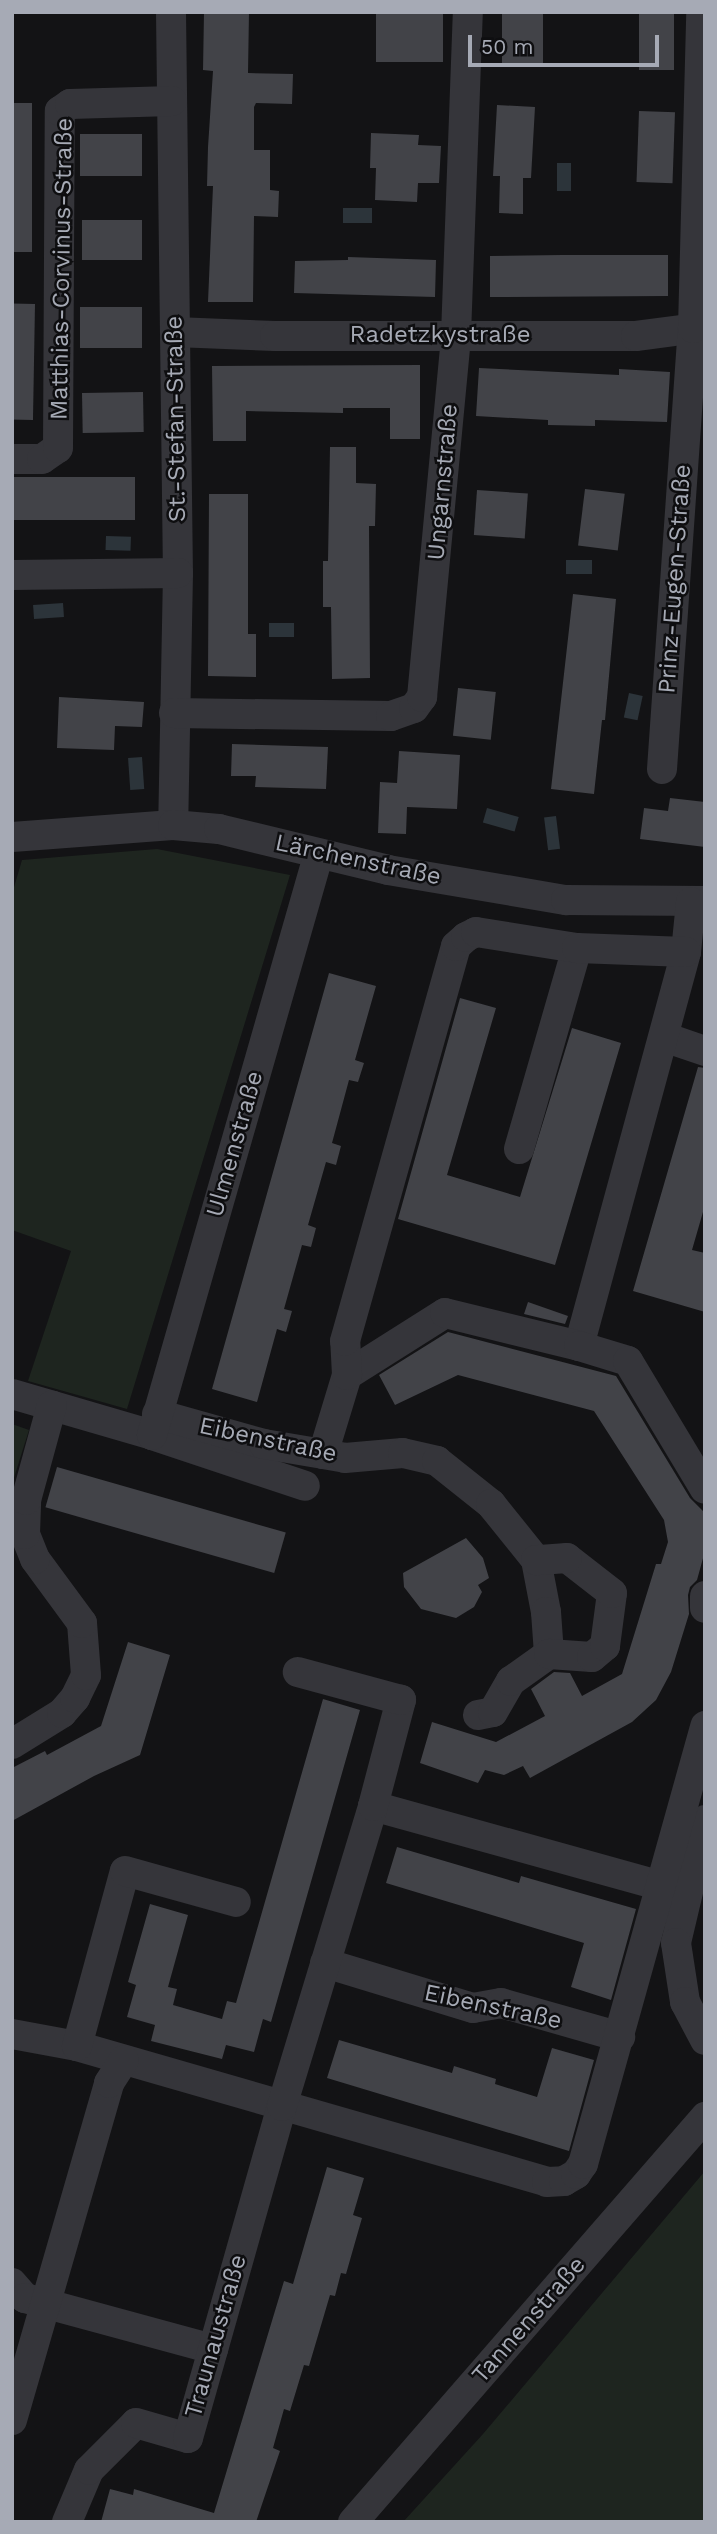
<!DOCTYPE html>
<meta charset="utf-8">
<style>
body{margin:0}
#map{position:relative;width:717px;height:2534px;overflow:hidden;background:#131315;font-family:"Work Sans",sans-serif}
div>[style]{position:absolute}
.green>*{inset:0;background:#1e251f}
.water>*{inset:0;background:#2c343a;transform-origin:0 0}
.building>*{inset:0;background:#424348;transform-origin:0 0}
.minor>*{height:30px;margin:-15px;padding:0 15px;transform-origin:15px;border-radius:15px;background:#35353a}
span{translate:-50% -50%;white-space:nowrap;text-align:center;line-height:1.15;-webkit-text-stroke:5px #0e0e10;paint-order:stroke}
.street-label{font-size:24px;color:#a6aab5}
.frame{position:absolute;inset:0;border:14px solid #a6aab5;pointer-events:none}
.scale{position:absolute;left:468px;top:35px;width:191px;height:32px;box-sizing:border-box;border:4px solid #a6aab5;border-top:0;padding-left:9px;font-size:21px;line-height:24px;white-space:nowrap;color:#a6aab5;-webkit-text-stroke:5px #0e0e10;paint-order:stroke}
</style>
<div id="map">
<div class="green">
<div style="clip-path:polygon(157px 849px,290px 875px,127px 1409px,28px 1381px,71px 1251px,12px 1230px,12px 894px,22px 860px)"></div>
<div style="clip-path:polygon(12px 1424px,29px 1430px,12px 1484px)"></div>
<div style="clip-path:polygon(705px 2171px,705px 2522px,403px 2522px,483px 2434px)"></div>
</div>
<div class="water">
<div style="left:557px;top:163px;width:14px;height:28px"></div>
<div style="left:343px;top:208px;width:29px;height:15px"></div>
<div style="left:106px;top:536px;width:25px;height:14px;rotate:2deg"></div>
<div style="left:566px;top:560px;width:26px;height:14px"></div>
<div style="left:63px;top:603px;width:14px;height:30px;rotate:86deg"></div>
<div style="left:269px;top:623px;width:25px;height:14px"></div>
<div style="left:629px;top:693px;width:14px;height:25px;rotate:12deg"></div>
<div style="left:142px;top:757px;width:32px;height:14px;rotate:86deg"></div>
<div style="left:487px;top:808px;width:33px;height:15px;rotate:16deg"></div>
<div style="left:556px;top:816px;width:33px;height:12px;rotate:83deg"></div>
</div>
<div class="building">
<div style="clip-path:polygon(204px 12px,249px 12px,248px 73px,293px 74px,292px 104px,256px 103px,254px 107px,254px 150px,270px 150px,270px 190px,279px 191px,278px 217px,254px 216px,253px 302px,208px 302px,213px 186px,207px 186px,208px 147px,213px 71px,203px 70px)"></div>
<div style="left:376px;top:12px;width:67px;height:50px"></div>
<div style="left:502px;top:12px;width:41px;height:54px"></div>
<div style="left:639px;top:12px;width:35px;height:58px"></div>
<div style="left:12px;top:103px;width:20px;height:149px"></div>
<div style="clip-path:polygon(497px 105px,535px 107px,531px 178px,523px 178px,523px 214px,499px 213px,500px 176px,493px 176px)"></div>
<div style="left:639px;top:111px;width:36px;height:71px;rotate:2deg"></div>
<div style="clip-path:polygon(371px 133px,419px 135px,418px 145px,441px 146px,439px 183px,418px 183px,417px 202px,375px 200px,376px 168px,370px 168px)"></div>
<div style="left:142px;top:134px;width:42px;height:62px;rotate:90deg"></div>
<div style="left:82px;top:220px;width:60px;height:40px"></div>
<div style="clip-path:polygon(562px 255px,668px 255px,668px 296px,490px 297px,490px 256px)"></div>
<div style="clip-path:polygon(348px 257px,436px 260px,435px 297px,294px 293px,295px 261px,348px 260px)"></div>
<div style="left:35px;top:304px;width:116px;height:23px;rotate:91deg"></div>
<div style="left:142px;top:307px;width:41px;height:62px;rotate:90deg"></div>
<div style="clip-path:polygon(420px 365px,420px 439px,390px 439px,390px 408px,343px 408px,343px 413px,246px 411px,246px 441px,213px 441px,212px 366px)"></div>
<div style="clip-path:polygon(479px 368px,619px 375px,619px 369px,670px 372px,667px 422px,595px 420px,595px 426px,548px 425px,548px 420px,476px 416px)"></div>
<div style="left:143px;top:392px;width:40px;height:61px;rotate:89deg"></div>
<div style="clip-path:polygon(330px 447px,356px 447px,356px 483px,376px 484px,375px 526px,369px 526px,370px 678px,332px 679px,331px 607px,323px 607px,323px 561px,328px 561px)"></div>
<div style="left:12px;top:477px;width:123px;height:43px"></div>
<div style="left:585px;top:489px;width:40px;height:57px;rotate:7deg"></div>
<div style="left:477px;top:490px;width:51px;height:45px;rotate:4deg"></div>
<div style="clip-path:polygon(209px 494px,248px 494px,248px 634px,256px 634px,256px 677px,208px 676px)"></div>
<div style="clip-path:polygon(573px 594px,616px 599px,605px 720px,602px 720px,594px 794px,551px 789px)"></div>
<div style="left:458px;top:688px;width:38px;height:48px;rotate:6deg"></div>
<div style="clip-path:polygon(59px 697px,144px 702px,142px 727px,115px 726px,114px 750px,57px 748px)"></div>
<div style="clip-path:polygon(232px 744px,328px 747px,326px 789px,255px 787px,256px 776px,231px 776px)"></div>
<div style="clip-path:polygon(399px 751px,460px 755px,457px 809px,407px 807px,406px 834px,378px 833px,380px 782px,397px 783px)"></div>
<div style="clip-path:polygon(670px 798px,705px 802px,705px 847px,640px 839px,644px 808px,668px 811px)"></div>
<div style="clip-path:polygon(329px 973px,376px 986px,355px 1060px,364px 1063px,358px 1082px,349px 1080px,332px 1143px,341px 1146px,336px 1165px,326px 1162px,308px 1225px,316px 1228px,311px 1247px,302px 1245px,284px 1309px,292px 1311px,286px 1332px,277px 1329px,257px 1402px,212px 1389px)"></div>
<div style="clip-path:polygon(460px 998px,496px 1008px,447px 1175px,520px 1197px,572px 1028px,621px 1043px,555px 1265px,398px 1219px)"></div>
<div style="clip-path:polygon(698px 1067px,705px 1068px,705px 1205px,692px 1250px,705px 1253px,705px 1312px,633px 1291px)"></div>
<div style="clip-path:polygon(528px 1302px,568px 1316px,565px 1324px,524px 1314px)"></div>
<div style="clip-path:polygon(448px 1332px,616px 1376px,690px 1498px,705px 1513px,705px 1551px,697px 1580px,690px 1587px,688px 1595px,689px 1614px,671px 1672px,656px 1700px,632px 1722px,530px 1778px,523px 1766px,504px 1775px,485px 1770px,478px 1783px,420px 1763px,432px 1722px,496px 1742px,545px 1716px,531px 1689px,554px 1672px,570px 1673px,582px 1696px,622px 1674px,656px 1564px,661px 1564px,668px 1542px,664px 1520px,594px 1411px,458px 1375px,395px 1405px,379px 1375px)"></div>
<div style="left:57px;top:1467px;width:238px;height:42px;rotate:16deg"></div>
<div style="clip-path:polygon(466px 1538px,483px 1558px,489px 1578px,478px 1585px,482px 1592px,474px 1607px,456px 1618px,421px 1609px,404px 1587px,403px 1573px)"></div>
<div style="clip-path:polygon(128px 1642px,170px 1655px,140px 1755px,94px 1776px,12px 1821px,12px 1768px,45px 1751px,47px 1755px,101px 1726px)"></div>
<div style="clip-path:polygon(323px 1699px,360px 1710px,271px 2022px,263px 2019px,254px 2052px,226px 2045px,222px 2059px,151px 2041px,155px 2025px,127px 2017px,136px 1985px,128px 1982px,150px 1904px,188px 1915px,168px 1987px,177px 1989px,173px 2005px,222px 2019px,227px 2001px,236px 2003px)"></div>
<div style="clip-path:polygon(397px 1847px,519px 1883px,521px 1876px,636px 1909px,611px 2000px,571px 1987px,584px 1943px,386px 1883px)"></div>
<div style="clip-path:polygon(339px 2040px,452px 2073px,454px 2066px,496px 2079px,495px 2084px,537px 2097px,552px 2048px,594px 2060px,569px 2151px,327px 2078px)"></div>
<div style="clip-path:polygon(327px 2167px,364px 2178px,353px 2215px,362px 2218px,346px 2274px,341px 2273px,335px 2296px,330px 2295px,309px 2366px,304px 2365px,290px 2411px,284px 2409px,273px 2448px,280px 2451px,256px 2522px,101px 2522px,110px 2489px,133px 2495px,134px 2489px,214px 2513px,284px 2281px,293px 2284px)"></div>
</div>
<div class="minor">
<div style="left:171px;top:12px;width:561px;rotate:89.29deg"></div>
<div style="left:178px;top:573px;width:252px;rotate:91.1deg"></div>
<div style="left:175px;top:332px;width:100px;rotate:2.3deg"></div>
<div style="left:275px;top:336px;width:361px"></div>
<div style="left:636px;top:336px;width:70px;rotate:-7.4deg"></div>
<div style="left:12px;top:459px;width:30px"></div>
<div style="left:42px;top:459px;width:19px;rotate:-35deg"></div>
<div style="left:58px;top:448px;width:337px;rotate:-89.7deg"></div>
<div style="left:60px;top:111px;width:12px;rotate:-35deg"></div>
<div style="left:70px;top:104px;width:102px;rotate:-1.7deg"></div>
<div style="left:12px;top:575px;width:166px;rotate:-0.7deg"></div>
<div style="left:174px;top:713px;width:217px;rotate:0.8deg"></div>
<div style="left:391px;top:716px;width:24px;rotate:-19deg"></div>
<div style="left:414px;top:708px;width:14px;rotate:-54deg"></div>
<div style="left:422px;top:697px;width:364px;rotate:-84.6deg"></div>
<div style="left:456px;top:335px;width:323px;rotate:-87.9deg"></div>
<div style="left:662px;top:769px;width:442px;rotate:-86deg"></div>
<div style="left:693px;top:328px;width:316px;rotate:-88.5deg"></div>
<div style="left:12px;top:837px;width:161px;rotate:-4.3deg"></div>
<div style="left:173px;top:825px;width:46px;rotate:5deg"></div>
<div style="left:219px;top:829px;width:174px;rotate:13.6deg"></div>
<div style="left:388px;top:870px;width:181px;rotate:9.6deg"></div>
<div style="left:566px;top:900px;width:139px;rotate:0.4deg"></div>
<div style="left:664px;top:1037px;width:43px;rotate:18.9deg"></div>
<div style="left:519px;top:1149px;width:209px;rotate:-73.9deg"></div>
<div style="left:579px;top:1346px;width:408px;rotate:-74.8deg"></div>
<div style="left:686px;top:952px;width:50px;rotate:-84.3deg"></div>
<div style="left:347px;top:1375px;width:116px;rotate:-32.3deg"></div>
<div style="left:445px;top:1313px;width:138px;rotate:13.8deg"></div>
<div style="left:579px;top:1346px;width:51px;rotate:17deg"></div>
<div style="left:628px;top:1361px;width:149px;rotate:59deg"></div>
<div style="left:12px;top:1394px;width:146px;rotate:16.3deg"></div>
<div style="left:152px;top:1435px;width:161px;rotate:18.4deg"></div>
<div style="left:157px;top:1414px;width:111px;rotate:15.7deg"></div>
<div style="left:264px;top:1444px;width:60px;rotate:9.6deg"></div>
<div style="left:323px;top:1454px;width:22px;rotate:10deg"></div>
<div style="left:345px;top:1458px;width:58px;rotate:-4.9deg"></div>
<div style="left:403px;top:1453px;width:35px;rotate:13deg"></div>
<div style="left:437px;top:1461px;width:69px;rotate:38.5deg"></div>
<div style="left:491px;top:1504px;width:72px;rotate:51.2deg"></div>
<div style="left:536px;top:1560px;width:53px;rotate:79.1deg"></div>
<div style="left:546px;top:1612px;width:42px;rotate:85.9deg"></div>
<div style="left:152px;top:1435px;width:605px;rotate:-73.99deg"></div>
<div style="left:323px;top:1454px;width:83px;rotate:-73.1deg"></div>
<div style="left:347px;top:1375px;width:34px;rotate:-93deg"></div>
<div style="left:345px;top:1341px;width:410px;rotate:-74.3deg"></div>
<div style="left:456px;top:946px;width:13px;rotate:-42deg"></div>
<div style="left:466px;top:937px;width:11px;rotate:-27deg"></div>
<div style="left:476px;top:932px;width:102px;rotate:9deg"></div>
<div style="left:577px;top:948px;width:109px;rotate:2.1deg"></div>
<div style="left:705px;top:1596px;width:12px;rotate:90deg"></div>
<div style="left:478px;top:1715px;width:15px;rotate:-11deg"></div>
<div style="left:493px;top:1712px;width:36px;rotate:-60deg"></div>
<div style="left:511px;top:1681px;width:47px;rotate:-35.4deg"></div>
<div style="left:549px;top:1654px;width:43px;rotate:4deg"></div>
<div style="left:592px;top:1657px;width:17px;rotate:-40deg"></div>
<div style="left:605px;top:1646px;width:53px;rotate:-82.5deg"></div>
<div style="left:612px;top:1593px;width:57px;rotate:-142.1deg"></div>
<div style="left:567px;top:1558px;width:31px;rotate:176deg"></div>
<div style="left:12px;top:1744px;width:59px;rotate:-31.8deg"></div>
<div style="left:62px;top:1713px;width:20px;rotate:-49deg"></div>
<div style="left:75px;top:1698px;width:25px;rotate:-64deg"></div>
<div style="left:86px;top:1675px;width:52px;rotate:-94.4deg"></div>
<div style="left:82px;top:1623px;width:79px;rotate:-126.3deg"></div>
<div style="left:35px;top:1559px;width:27px;rotate:-112deg"></div>
<div style="left:25px;top:1534px;width:34px;rotate:-88deg"></div>
<div style="left:26px;top:1500px;width:98px;rotate:-74.7deg"></div>
<div style="left:373px;top:1806px;width:326px;rotate:15.5deg"></div>
<div style="left:705px;top:1820px;width:126px;rotate:103.3deg"></div>
<div style="left:676px;top:1943px;width:60px;rotate:81.3deg"></div>
<div style="left:685px;top:2002px;width:43px;rotate:62.2deg"></div>
<div style="left:325px;top:1963px;width:155px;rotate:16.9deg"></div>
<div style="left:473px;top:2008px;width:28px;rotate:-10deg"></div>
<div style="left:501px;top:2003px;width:124px;rotate:15.9deg"></div>
<div style="left:12px;top:2034px;width:66px;rotate:10.5deg"></div>
<div style="left:77px;top:2046px;width:489px;rotate:16.1deg"></div>
<div style="left:547px;top:2182px;width:17px;rotate:-3deg"></div>
<div style="left:564px;top:2181px;width:14px;rotate:-30deg"></div>
<div style="left:576px;top:2174px;width:12px;rotate:-55deg"></div>
<div style="left:583px;top:2164px;width:455px;rotate:-74.4deg"></div>
<div style="left:77px;top:2046px;width:181px;rotate:-74.7deg"></div>
<div style="left:125px;top:1871px;width:115px;rotate:15.6deg"></div>
<div style="left:12px;top:2283px;width:20px;rotate:49deg"></div>
<div style="left:25px;top:2298px;width:195px;rotate:15.2deg"></div>
<div style="left:12px;top:2420px;width:351px;rotate:-73.9deg"></div>
<div style="left:109px;top:2083px;width:27px;rotate:-57deg"></div>
<div style="left:67px;top:2522px;width:56px;rotate:-67.1deg"></div>
<div style="left:89px;top:2470px;width:66px;rotate:-45deg"></div>
<div style="left:136px;top:2423px;width:54px;rotate:16.1deg"></div>
<div style="left:188px;top:2438px;width:345px;rotate:-74.2deg"></div>
<div style="left:282px;top:2106px;width:313px;rotate:-73.1deg"></div>
<div style="left:373px;top:1806px;width:110px;rotate:-75.2deg"></div>
<div style="left:401px;top:1700px;width:107px;rotate:-164.8deg"></div>
<div style="left:353px;top:2522px;width:537px;rotate:-49deg"></div>
</div>
<div class="street-label">
<span style="left:62px;top:269px;rotate:-89deg">Matthias-Corvinus-Straße</span>
<span style="left:440px;top:335px">Radetzkystraße</span>
<span style="left:176px;top:419px;rotate:-91deg">St.-Stefan-Straße</span>
<span style="left:443px;top:482px;rotate:-85deg">Ungarnstraße</span>
<span style="left:675px;top:579px;rotate:-86deg">Prinz-Eugen-Straße</span>
<span style="left:358px;top:860px;rotate:12deg">Lärchenstraße</span>
<span style="left:235px;top:1144px;rotate:-74deg">Ulmenstraße</span>
<span style="left:268px;top:1440px;rotate:12deg">Eibenstraße</span>
<span style="left:493px;top:2007px;rotate:12deg">Eibenstraße</span>
<span style="left:529px;top:2320px;rotate:-49deg">Tannenstraße</span>
<span style="left:216px;top:2336px;rotate:-74deg">Traunaustraße</span>
</div>
<div class="frame"></div>
<div class="scale">50 m</div>
</div>
